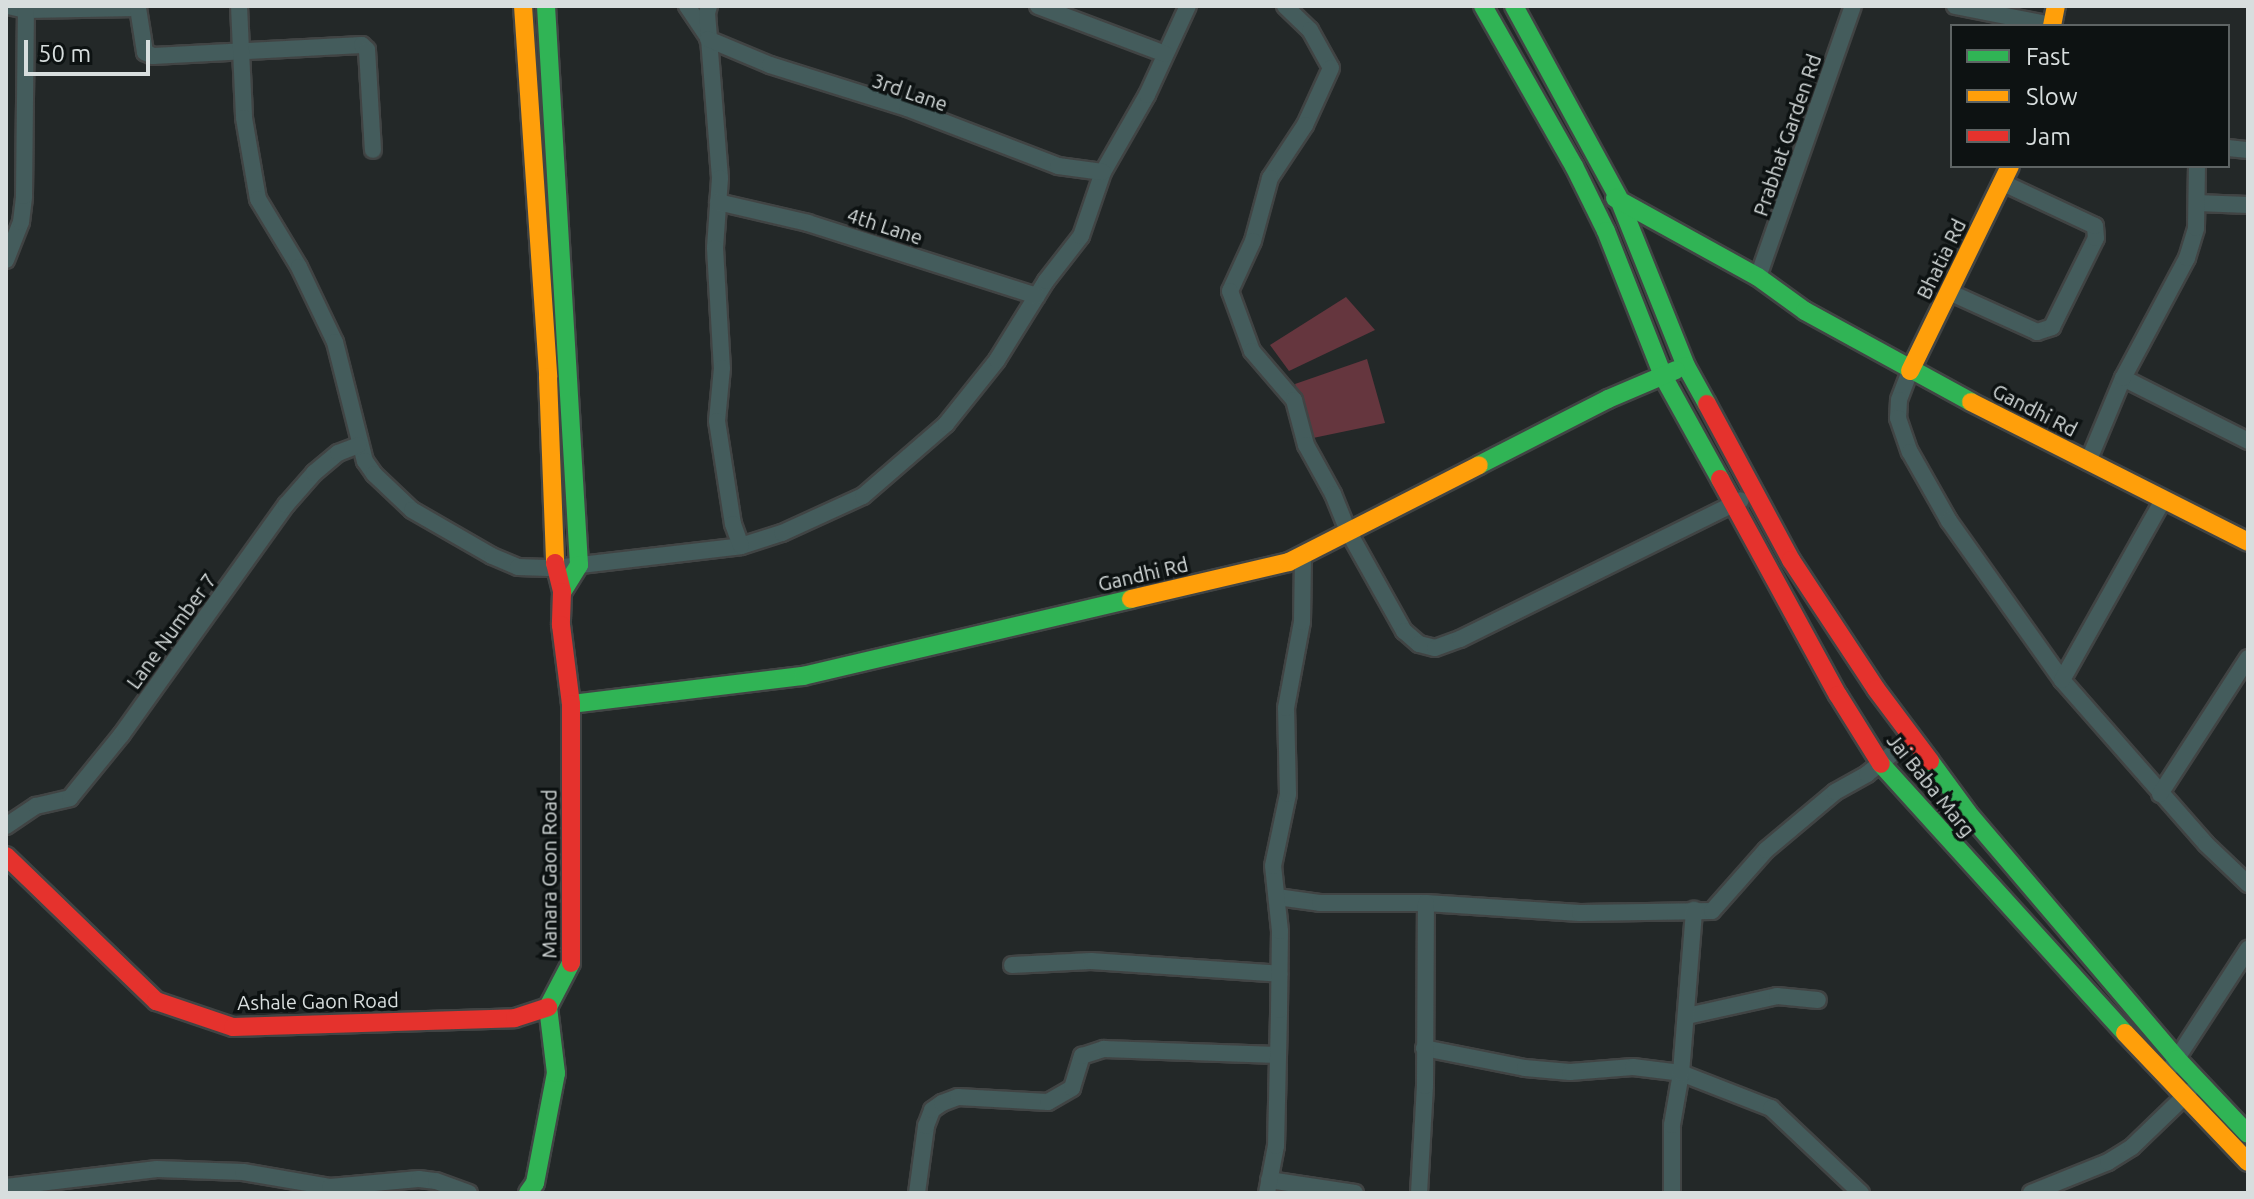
<!DOCTYPE html>
<style>
body{margin:0}
#map{position:relative;width:2254px;height:1199px;overflow:hidden;background:#232828;font-family:Ubuntu,sans-serif}
div>[style]{position:absolute}
.green>*{inset:0;background:#65363e}
.roads{filter:drop-shadow(2px 0 #414444) drop-shadow(-2px 0 #414444) drop-shadow(0 2px #414444) drop-shadow(0 -2px #414444)}
.street>*{height:16px;margin:-8px;padding:0 8px;transform-origin:8px;border-radius:8px;background:#445c5c}
.fast>*{height:18px;margin:-9px;padding:0 9px;transform-origin:9px;border-radius:9px;background:#30b455}
.slow>*{height:18px;margin:-9px;padding:0 9px;transform-origin:9px;border-radius:9px;background:#ff9f0a}
.jam>*{height:18px;margin:-9px;padding:0 9px;transform-origin:9px;border-radius:9px;background:#e5322d}
span{translate:-50% -50%;white-space:nowrap;text-align:center;line-height:1.15;-webkit-text-stroke:7px #0d1212;paint-order:stroke}
.street-label{font-size:20px;color:#d8dede}
.frame{position:absolute;inset:0;border:8px solid #d8dede;pointer-events:none}
.legend{position:absolute;left:1950px;top:24px;width:280px;height:144px;box-sizing:border-box;background:#0d1212;border:2px solid #5e6464;margin:0;padding:10px 14px;list-style:none;font-size:24px;color:#d8dede}
.legend li{display:flex;align-items:center;gap:16px;height:40px}
.legend b{width:40px;border:2px solid #5e6464}
.scale{position:absolute;left:24px;top:40px;width:126px;height:36px;box-sizing:border-box;border:4px solid #d8dede;border-top:0;padding-left:10px;font-size:24px;line-height:28px;white-space:nowrap;color:#d8dede;-webkit-text-stroke:6px #0d1212;paint-order:stroke}
</style>
<div id="map">
<div class="green">
<div style="clip-path:polygon(1346px 297px,1375px 330px,1289px 371px,1270px 345px)"></div>
<div style="clip-path:polygon(1367px 359px,1385px 423px,1313px 438px,1295px 384px)"></div>
</div>
<div class="roads">
<div class="street">
<div style="left:8px;top:6px;width:18px;rotate:13deg"></div>
<div style="left:26px;top:10px;width:112px;rotate:-1deg"></div>
<div style="left:138px;top:8px;width:45px;rotate:81deg"></div>
<div style="left:145px;top:52px;width:9px;rotate:27deg"></div>
<div style="left:153px;top:56px;width:209px;rotate:-3deg"></div>
<div style="left:362px;top:45px;width:7px;rotate:45deg"></div>
<div style="left:367px;top:50px;width:100px;rotate:86.6deg"></div>
<div style="left:239px;top:6px;width:112px;rotate:87.4deg"></div>
<div style="left:244px;top:118px;width:82px;rotate:80.2deg"></div>
<div style="left:258px;top:199px;width:79px;rotate:58.9deg"></div>
<div style="left:299px;top:267px;width:83px;rotate:64.4deg"></div>
<div style="left:335px;top:342px;width:123px;rotate:75.9deg"></div>
<div style="left:365px;top:461px;width:16px;rotate:55deg"></div>
<div style="left:374px;top:474px;width:52px;rotate:43.5deg"></div>
<div style="left:412px;top:510px;width:92px;rotate:29.9deg"></div>
<div style="left:492px;top:556px;width:28px;rotate:23deg"></div>
<div style="left:518px;top:567px;width:37px;rotate:2deg"></div>
<div style="left:555px;top:568px;width:187px;rotate:-6.7deg"></div>
<div style="left:741px;top:546px;width:43px;rotate:-17.6deg"></div>
<div style="left:782px;top:533px;width:89px;rotate:-24.6deg"></div>
<div style="left:863px;top:496px;width:110px;rotate:-40.9deg"></div>
<div style="left:946px;top:424px;width:82px;rotate:-51.4deg"></div>
<div style="left:997px;top:360px;width:93px;rotate:-58.2deg"></div>
<div style="left:1046px;top:281px;width:57px;rotate:-52.1deg"></div>
<div style="left:1081px;top:236px;width:68px;rotate:-71deg"></div>
<div style="left:1103px;top:172px;width:89px;rotate:-60.3deg"></div>
<div style="left:1147px;top:95px;width:98px;rotate:-65.3deg"></div>
<div style="left:687px;top:6px;width:37px;rotate:56deg"></div>
<div style="left:709px;top:6px;width:7px;rotate:106deg"></div>
<div style="left:707px;top:13px;width:166px;rotate:85.5deg"></div>
<div style="left:720px;top:178px;width:70px;rotate:94.1deg"></div>
<div style="left:715px;top:248px;width:120px;rotate:86.7deg"></div>
<div style="left:722px;top:368px;width:53px;rotate:95.4deg"></div>
<div style="left:717px;top:421px;width:104px;rotate:81.2deg"></div>
<div style="left:733px;top:524px;width:23px;rotate:70deg"></div>
<div style="left:1038px;top:6px;width:136px;rotate:20.7deg"></div>
<div style="left:1285px;top:6px;width:35px;rotate:44deg"></div>
<div style="left:1310px;top:30px;width:43px;rotate:61.1deg"></div>
<div style="left:1331px;top:68px;width:63px;rotate:114.5deg"></div>
<div style="left:1305px;top:125px;width:64px;rotate:123.4deg"></div>
<div style="left:1270px;top:178px;width:65px;rotate:105.1deg"></div>
<div style="left:1253px;top:241px;width:55px;rotate:114.7deg"></div>
<div style="left:1230px;top:291px;width:64px;rotate:69.9deg"></div>
<div style="left:1252px;top:351px;width:65px;rotate:49.4deg"></div>
<div style="left:1294px;top:400px;width:47px;rotate:75.1deg"></div>
<div style="left:1306px;top:445px;width:56px;rotate:61.1deg"></div>
<div style="left:1333px;top:494px;width:40px;rotate:68deg"></div>
<div style="left:1348px;top:531px;width:115px;rotate:60.8deg"></div>
<div style="left:1404px;top:631px;width:20px;rotate:41deg"></div>
<div style="left:1419px;top:644px;width:16px;rotate:14deg"></div>
<div style="left:1435px;top:648px;width:27px;rotate:-20deg"></div>
<div style="left:1460px;top:639px;width:313px;rotate:-26.3deg"></div>
<div style="left:1955px;top:6px;width:99px;rotate:11.1deg"></div>
<div style="left:708px;top:39px;width:67px;rotate:22.8deg"></div>
<div style="left:770px;top:65px;width:144px;rotate:17.4deg"></div>
<div style="left:907px;top:108px;width:162px;rotate:21deg"></div>
<div style="left:1058px;top:166px;width:45px;rotate:7.6deg"></div>
<div style="left:2228px;top:148px;width:20px;rotate:6deg"></div>
<div style="left:718px;top:202px;width:92px;rotate:13.1deg"></div>
<div style="left:808px;top:223px;width:240px;rotate:17.7deg"></div>
<div style="left:2197px;top:203px;width:51px;rotate:2.2deg"></div>
<div style="left:6px;top:260px;width:41px;rotate:-68.5deg"></div>
<div style="left:21px;top:222px;width:26px;rotate:-83deg"></div>
<div style="left:24px;top:196px;width:186px;rotate:-89.4deg"></div>
<div style="left:1758px;top:277px;width:287px;rotate:-70.7deg"></div>
<div style="left:1949px;top:292px;width:97px;rotate:24.4deg"></div>
<div style="left:2037px;top:332px;width:16px;rotate:-18deg"></div>
<div style="left:2052px;top:327px;width:99px;rotate:-63.7deg"></div>
<div style="left:2096px;top:238px;width:12px;rotate:-95deg"></div>
<div style="left:2095px;top:226px;width:102px;rotate:-154.9deg"></div>
<div style="left:1910px;top:371px;width:31px;rotate:111deg"></div>
<div style="left:1899px;top:400px;width:18px;rotate:93deg"></div>
<div style="left:1898px;top:418px;width:36px;rotate:71deg"></div>
<div style="left:1910px;top:452px;width:79px;rotate:60.5deg"></div>
<div style="left:1949px;top:521px;width:195px;rotate:54.6deg"></div>
<div style="left:2062px;top:680px;width:218px;rotate:48.7deg"></div>
<div style="left:2206px;top:844px;width:58px;rotate:43.6deg"></div>
<div style="left:2123px;top:378px;width:140px;rotate:26.7deg"></div>
<div style="left:2088px;top:462px;width:91px;rotate:-67.4deg"></div>
<div style="left:2123px;top:378px;width:136px;rotate:-61.9deg"></div>
<div style="left:2187px;top:258px;width:31px;rotate:-73deg"></div>
<div style="left:2196px;top:228px;width:62px;rotate:-89.1deg"></div>
<div style="left:2062px;top:680px;width:206px;rotate:-60.7deg"></div>
<div style="left:2160px;top:794px;width:162px;rotate:-57.1deg"></div>
<div style="left:6px;top:826px;width:36px;rotate:-34deg"></div>
<div style="left:36px;top:806px;width:35px;rotate:-13deg"></div>
<div style="left:70px;top:798px;width:82px;rotate:-50.9deg"></div>
<div style="left:122px;top:734px;width:282px;rotate:-54.4deg"></div>
<div style="left:286px;top:505px;width:43px;rotate:-48.8deg"></div>
<div style="left:314px;top:473px;width:31px;rotate:-40deg"></div>
<div style="left:338px;top:453px;width:22px;rotate:-21deg"></div>
<div style="left:1277px;top:897px;width:43px;rotate:7.9deg"></div>
<div style="left:1320px;top:903px;width:106px"></div>
<div style="left:1426px;top:903px;width:154px;rotate:3.7deg"></div>
<div style="left:1580px;top:913px;width:132px;rotate:-0.9deg"></div>
<div style="left:1712px;top:911px;width:81px;rotate:-48.5deg"></div>
<div style="left:1766px;top:850px;width:90px;rotate:-40deg"></div>
<div style="left:1835px;top:792px;width:37px;rotate:-29deg"></div>
<div style="left:1867px;top:774px;width:58px;rotate:-38.7deg"></div>
<div style="left:1012px;top:965px;width:79px;rotate:-2.9deg"></div>
<div style="left:1091px;top:961px;width:189px;rotate:3.9deg"></div>
<div style="left:1687px;top:1016px;width:92px;rotate:-12.5deg"></div>
<div style="left:1777px;top:996px;width:41px;rotate:5.6deg"></div>
<div style="left:1424px;top:1048px;width:103px;rotate:11.2deg"></div>
<div style="left:1525px;top:1068px;width:45px;rotate:5.1deg"></div>
<div style="left:1570px;top:1072px;width:63px;rotate:-4.5deg"></div>
<div style="left:1633px;top:1067px;width:48px;rotate:7.1deg"></div>
<div style="left:1681px;top:1073px;width:97px;rotate:21.3deg"></div>
<div style="left:1771px;top:1108px;width:124px;rotate:43.4deg"></div>
<div style="left:2172px;top:1066px;width:140px;rotate:-57deg"></div>
<div style="left:1269px;top:1180px;width:87px;rotate:8.6deg"></div>
<div style="left:6px;top:1187px;width:152px;rotate:-6.8deg"></div>
<div style="left:157px;top:1169px;width:86px;rotate:2deg"></div>
<div style="left:243px;top:1172px;width:88px;rotate:9.8deg"></div>
<div style="left:330px;top:1187px;width:89px;rotate:-5.1deg"></div>
<div style="left:419px;top:1179px;width:17px;rotate:7deg"></div>
<div style="left:436px;top:1181px;width:35px;rotate:20deg"></div>
<div style="left:917px;top:1193px;width:68px;rotate:-82.3deg"></div>
<div style="left:926px;top:1126px;width:17px;rotate:-69deg"></div>
<div style="left:932px;top:1110px;width:12px;rotate:-35deg"></div>
<div style="left:942px;top:1103px;width:17px;rotate:-21deg"></div>
<div style="left:958px;top:1097px;width:90px;rotate:3.2deg"></div>
<div style="left:1048px;top:1102px;width:28px;rotate:-30deg"></div>
<div style="left:1072px;top:1088px;width:34px;rotate:-73deg"></div>
<div style="left:1082px;top:1056px;width:23px;rotate:-18deg"></div>
<div style="left:1104px;top:1049px;width:173px;rotate:2deg"></div>
<div style="left:1267px;top:1193px;width:48px;rotate:-79.2deg"></div>
<div style="left:1276px;top:1146px;width:136px;rotate:-88.7deg"></div>
<div style="left:1279px;top:1010px;width:79px;rotate:-89.3deg"></div>
<div style="left:1280px;top:931px;width:65px;rotate:-96.1deg"></div>
<div style="left:1273px;top:866px;width:74px;rotate:-78.2deg"></div>
<div style="left:1288px;top:794px;width:86px;rotate:-91.3deg"></div>
<div style="left:1286px;top:708px;width:87px;rotate:-79.5deg"></div>
<div style="left:1302px;top:622px;width:67px;rotate:-89.1deg"></div>
<div style="left:1419px;top:1193px;width:107px;rotate:-86.8deg"></div>
<div style="left:1425px;top:1086px;width:183px;rotate:-89.7deg"></div>
<div style="left:1672px;top:1193px;width:68px;rotate:-90deg"></div>
<div style="left:1672px;top:1125px;width:53px;rotate:-80.2deg"></div>
<div style="left:1681px;top:1073px;width:164px;rotate:-85.4deg"></div>
<div style="left:2031px;top:1193px;width:83px;rotate:-21.9deg"></div>
<div style="left:2108px;top:1162px;width:28px;rotate:-32deg"></div>
<div style="left:2132px;top:1147px;width:79px;rotate:-44deg"></div>
</div>
<div class="fast">
<div style="left:546px;top:6px;width:560px;rotate:86.62deg"></div>
<div style="left:579px;top:565px;width:32px;rotate:122deg"></div>
<div style="left:1483px;top:6px;width:184px;rotate:60.4deg"></div>
<div style="left:1574px;top:166px;width:72px;rotate:63.8deg"></div>
<div style="left:1606px;top:231px;width:156px;rotate:68.5deg"></div>
<div style="left:1663px;top:376px;width:118px;rotate:61deg"></div>
<div style="left:1514px;top:6px;width:217px;rotate:61.4deg"></div>
<div style="left:1618px;top:197px;width:182px;rotate:68.1deg"></div>
<div style="left:1686px;top:366px;width:43px;rotate:61.1deg"></div>
<div style="left:1615px;top:198px;width:163px;rotate:28.9deg"></div>
<div style="left:1758px;top:277px;width:58px;rotate:35.9deg"></div>
<div style="left:1805px;top:311px;width:189px;rotate:28.7deg"></div>
<div style="left:1479px;top:465px;width:145px;rotate:-27.1deg"></div>
<div style="left:1608px;top:399px;width:74px;rotate:-23.1deg"></div>
<div style="left:571px;top:704px;width:234px;rotate:-6.9deg"></div>
<div style="left:803px;top:676px;width:337px;rotate:-13.2deg"></div>
<div style="left:1930px;top:761px;width:64px;rotate:53.8deg"></div>
<div style="left:1968px;top:813px;width:323px;rotate:49.6deg"></div>
<div style="left:2177px;top:1059px;width:103px;rotate:46.6deg"></div>
<div style="left:1881px;top:764px;width:363px;rotate:47.8deg"></div>
<div style="left:528px;top:1193px;width:12px;rotate:-55deg"></div>
<div style="left:535px;top:1183px;width:112px;rotate:-79.2deg"></div>
<div style="left:556px;top:1073px;width:66px;rotate:-96.9deg"></div>
<div style="left:548px;top:1007px;width:50px;rotate:-62.4deg"></div>
</div>
<div class="slow">
<div style="left:523px;top:6px;width:372px;rotate:86.1deg"></div>
<div style="left:548px;top:377px;width:186px;rotate:87.8deg"></div>
<div style="left:2052px;top:26px;width:20px;rotate:-79deg"></div>
<div style="left:1910px;top:371px;width:228px;rotate:-64deg"></div>
<div style="left:1971px;top:402px;width:310px;rotate:26.8deg"></div>
<div style="left:1131px;top:599px;width:162px;rotate:-13.2deg"></div>
<div style="left:1289px;top:562px;width:213px;rotate:-27deg"></div>
<div style="left:2125px;top:1033px;width:178px;rotate:46.4deg"></div>
</div>
<div class="jam">
<div style="left:1707px;top:404px;width:177px;rotate:61.7deg"></div>
<div style="left:1791px;top:560px;width:154px;rotate:56.6deg"></div>
<div style="left:1876px;top:689px;width:90px;rotate:53.1deg"></div>
<div style="left:1720px;top:479px;width:246px;rotate:61.4deg"></div>
<div style="left:1838px;top:695px;width:81px;rotate:58.1deg"></div>
<div style="left:555px;top:563px;width:30px;rotate:76deg"></div>
<div style="left:562px;top:592px;width:33px;rotate:92deg"></div>
<div style="left:561px;top:625px;width:80px;rotate:82.8deg"></div>
<div style="left:571px;top:704px;width:259px;rotate:90deg"></div>
<div style="left:6px;top:856px;width:209px;rotate:44deg"></div>
<div style="left:156px;top:1001px;width:81px;rotate:18.7deg"></div>
<div style="left:233px;top:1027px;width:282px;rotate:-1.8deg"></div>
<div style="left:515px;top:1018px;width:35px;rotate:-18deg"></div>
</div>
</div>
<div class="street-label">
<span style="left:910px;top:92px;rotate:19deg">3rd Lane</span>
<span style="left:1787px;top:135px;rotate:-71deg">Prabhat Garden Rd</span>
<span style="left:885px;top:226px;rotate:18deg">4th Lane</span>
<span style="left:1941px;top:259px;rotate:-64deg">Bhatia Rd</span>
<span style="left:2035px;top:410px;rotate:27deg">Gandhi Rd</span>
<span style="left:1143px;top:574px;rotate:-13deg">Gandhi Rd</span>
<span style="left:171px;top:631px;rotate:-54deg">Lane Number 7</span>
<span style="left:1931px;top:785px;rotate:51deg">Jai Baba Marg</span>
<span style="left:549px;top:874px;rotate:-90deg">Manara Gaon Road</span>
<span style="left:318px;top:1001px;rotate:-1deg">Ashale Gaon Road</span>
</div>
<div class="frame"></div>
<ul class="legend">
<li><b style="height:10px;background:#30b455"></b>Fast</li>
<li><b style="height:10px;background:#ff9f0a"></b>Slow</li>
<li><b style="height:10px;background:#e5322d"></b>Jam</li>
</ul>
<div class="scale">50 m</div>
</div>
